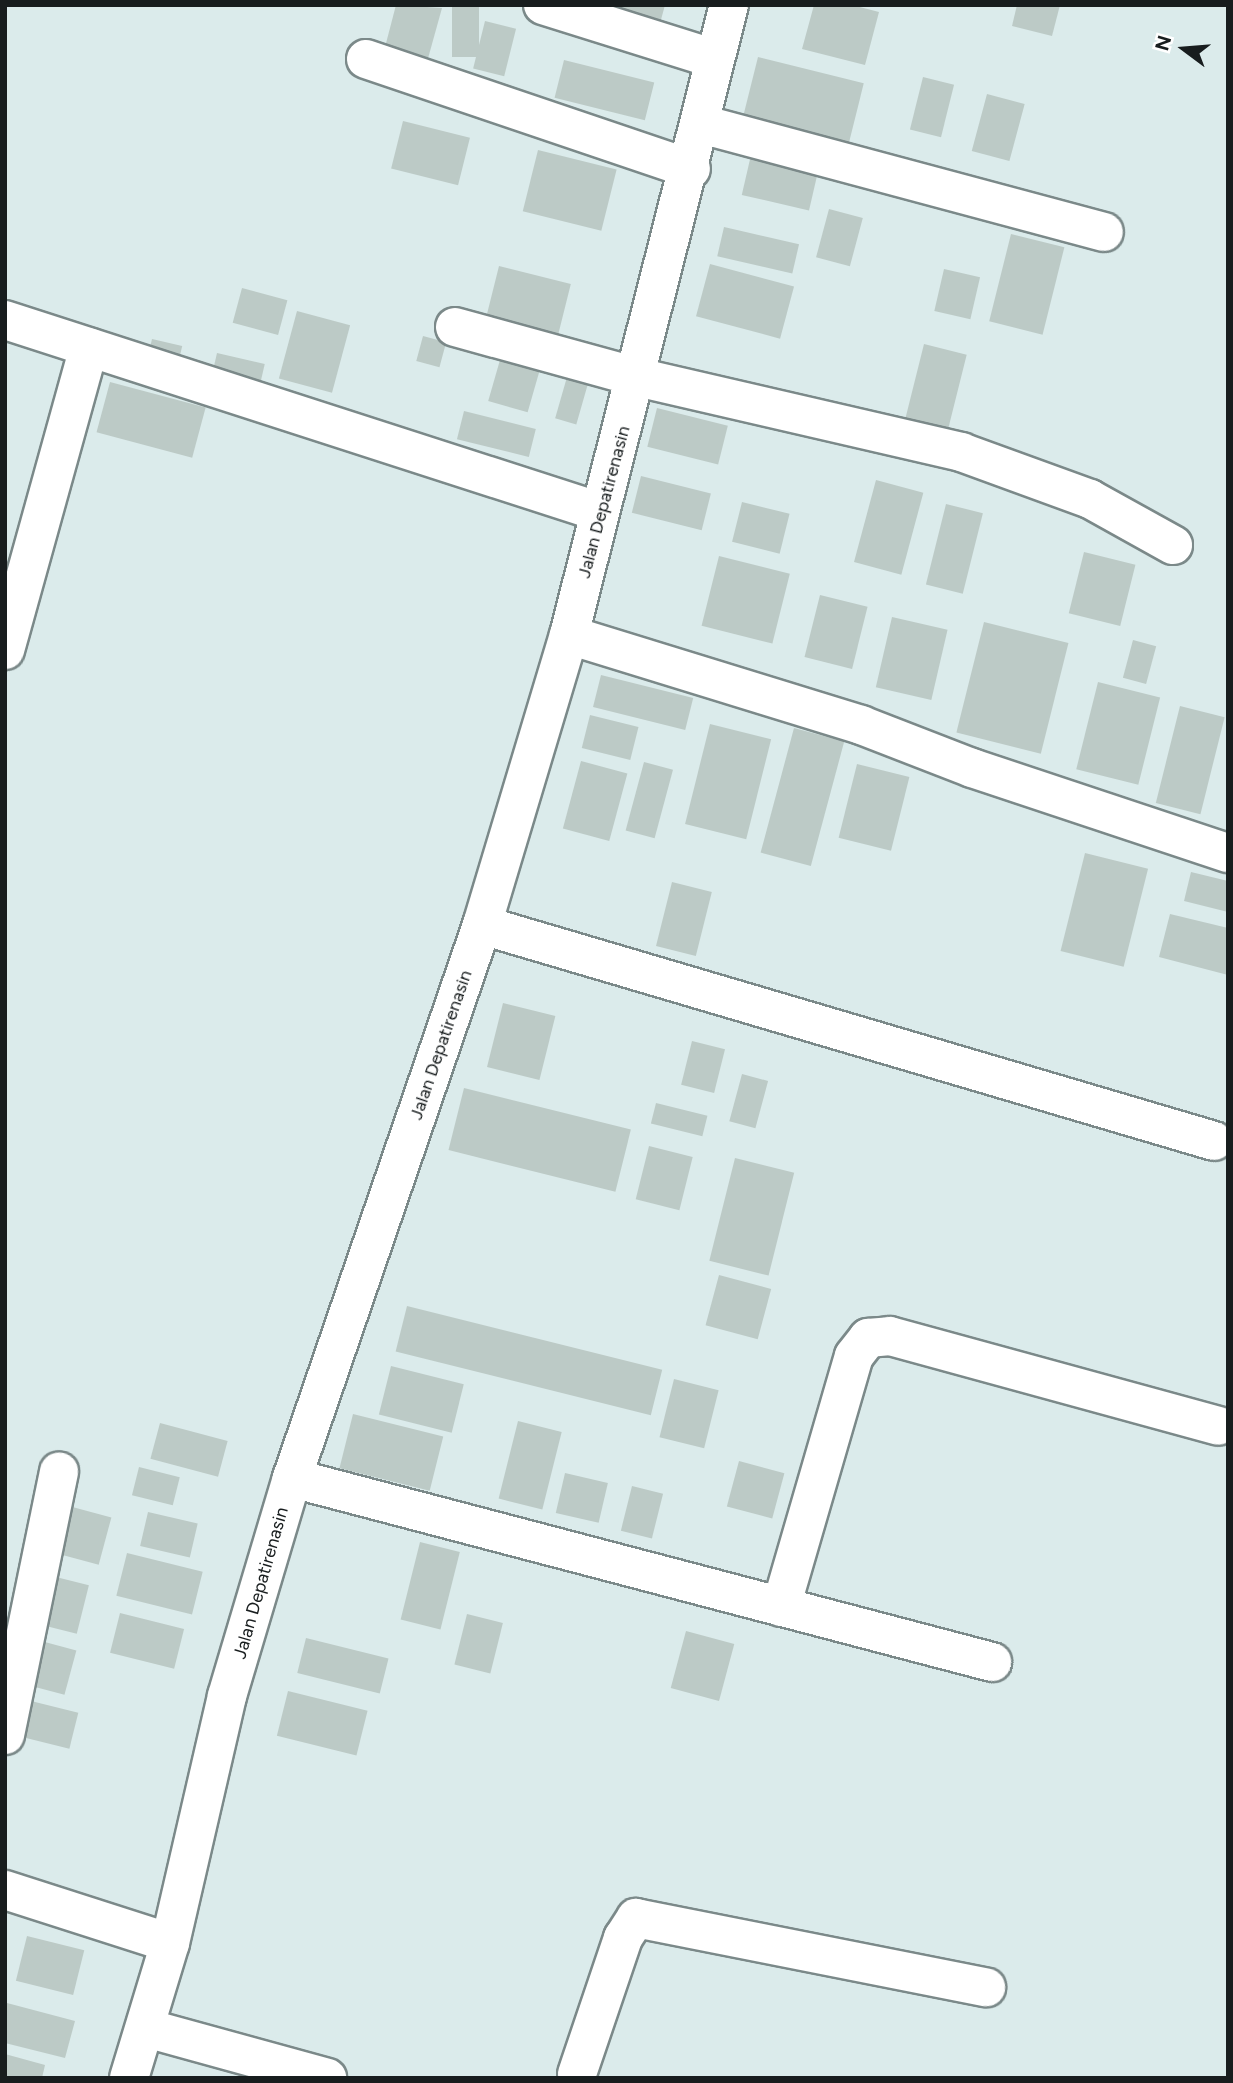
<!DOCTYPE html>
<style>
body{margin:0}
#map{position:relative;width:1233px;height:2083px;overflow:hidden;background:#dbebeb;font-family:Figtree,sans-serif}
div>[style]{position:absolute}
.building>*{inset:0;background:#bccac6;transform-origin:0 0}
.roads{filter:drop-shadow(2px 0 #7b8989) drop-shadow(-2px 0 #7b8989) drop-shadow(0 2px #7b8989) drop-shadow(0 -2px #7b8989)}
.minor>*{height:38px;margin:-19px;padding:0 19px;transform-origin:19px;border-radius:19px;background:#fff}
.tertiary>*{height:38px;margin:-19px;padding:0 19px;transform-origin:19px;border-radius:19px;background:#fff}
span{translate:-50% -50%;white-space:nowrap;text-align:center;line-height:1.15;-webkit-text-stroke:6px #fff;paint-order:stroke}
.street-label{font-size:18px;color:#181d1e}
.frame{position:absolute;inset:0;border:7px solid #181d1e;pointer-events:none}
.north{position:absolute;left:1149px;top:14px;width:70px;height:70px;-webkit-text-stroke:5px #fff;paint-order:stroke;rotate:286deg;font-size:19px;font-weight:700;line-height:28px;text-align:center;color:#181d1e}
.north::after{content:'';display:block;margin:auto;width:24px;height:32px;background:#181d1e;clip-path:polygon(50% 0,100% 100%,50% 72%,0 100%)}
</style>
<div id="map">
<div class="building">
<div style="clip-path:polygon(396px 5px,442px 8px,427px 62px,384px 51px)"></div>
<div style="left:452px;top:5px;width:27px;height:52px"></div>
<div style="clip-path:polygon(593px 5px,665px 5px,659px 27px)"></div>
<div style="clip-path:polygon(814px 5px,852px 5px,879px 12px,865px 65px,802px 49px)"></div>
<div style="clip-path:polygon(1017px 5px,1060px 5px,1052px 36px,1012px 26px)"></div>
<div style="left:485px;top:21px;width:32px;height:49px;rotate:14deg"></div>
<div style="left:758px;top:57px;width:109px;height:66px;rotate:14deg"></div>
<div style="left:564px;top:60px;width:93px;height:39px;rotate:14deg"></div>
<div style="left:923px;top:77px;width:32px;height:54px;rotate:14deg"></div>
<div style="left:987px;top:94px;width:39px;height:59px;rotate:15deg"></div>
<div style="left:403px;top:121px;width:69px;height:49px;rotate:14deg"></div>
<div style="left:538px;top:150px;width:81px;height:63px;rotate:14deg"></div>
<div style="left:751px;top:155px;width:69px;height:41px;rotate:13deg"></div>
<div style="left:829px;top:209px;width:35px;height:50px;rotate:15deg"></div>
<div style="left:724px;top:227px;width:77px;height:30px;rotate:13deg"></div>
<div style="left:1011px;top:234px;width:55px;height:90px;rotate:14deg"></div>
<div style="left:710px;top:264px;width:87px;height:54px;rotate:15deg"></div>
<div style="left:499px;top:266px;width:74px;height:59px;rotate:14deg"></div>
<div style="left:944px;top:269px;width:37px;height:43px;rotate:13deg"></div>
<div style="left:242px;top:288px;width:47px;height:36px;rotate:15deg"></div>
<div style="left:297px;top:311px;width:55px;height:70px;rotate:15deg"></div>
<div style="left:423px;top:336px;width:24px;height:26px;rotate:15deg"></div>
<div style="left:152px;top:339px;width:31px;height:15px;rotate:13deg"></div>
<div style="left:924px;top:344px;width:44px;height:82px;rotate:14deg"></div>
<div style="left:217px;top:353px;width:49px;height:22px;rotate:13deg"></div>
<div style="left:502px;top:353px;width:41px;height:50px;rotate:16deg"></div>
<div style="left:567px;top:377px;width:22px;height:43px;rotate:16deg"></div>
<div style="left:110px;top:382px;width:99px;height:52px;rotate:15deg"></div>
<div style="left:657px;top:408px;width:73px;height:40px;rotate:14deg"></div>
<div style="left:464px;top:411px;width:74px;height:29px;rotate:14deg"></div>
<div style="left:641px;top:476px;width:72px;height:38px;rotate:14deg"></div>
<div style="left:876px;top:480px;width:49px;height:85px;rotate:15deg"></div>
<div style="left:742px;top:502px;width:49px;height:41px;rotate:14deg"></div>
<div style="left:946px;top:504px;width:38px;height:83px;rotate:14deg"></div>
<div style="left:1084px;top:552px;width:53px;height:63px;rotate:14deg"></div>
<div style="left:719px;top:556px;width:73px;height:72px;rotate:14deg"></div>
<div style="left:820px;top:595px;width:49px;height:64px;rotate:14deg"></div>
<div style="left:892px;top:617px;width:57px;height:72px;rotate:13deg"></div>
<div style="left:984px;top:622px;width:87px;height:114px;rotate:14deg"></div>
<div style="left:1133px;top:640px;width:24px;height:39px;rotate:15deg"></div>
<div style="left:601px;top:675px;width:95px;height:33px;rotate:14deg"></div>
<div style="left:1098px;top:682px;width:64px;height:90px;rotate:14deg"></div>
<div style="left:1180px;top:706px;width:46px;height:100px;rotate:14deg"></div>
<div style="left:590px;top:715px;width:50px;height:34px;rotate:14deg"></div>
<div style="left:710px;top:724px;width:63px;height:103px;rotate:14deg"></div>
<div style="left:794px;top:728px;width:52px;height:129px;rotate:15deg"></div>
<div style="left:581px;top:761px;width:48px;height:70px;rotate:15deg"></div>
<div style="left:644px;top:762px;width:30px;height:71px;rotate:15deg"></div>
<div style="left:857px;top:764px;width:54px;height:76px;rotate:14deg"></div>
<div style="left:1085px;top:853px;width:65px;height:101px;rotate:14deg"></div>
<div style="clip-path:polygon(1191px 872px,1228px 881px,1228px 912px,1184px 901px)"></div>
<div style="left:672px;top:882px;width:41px;height:66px;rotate:14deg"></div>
<div style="clip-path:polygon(1170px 914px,1228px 928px,1228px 975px,1159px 957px)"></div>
<div style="left:503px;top:1003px;width:54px;height:66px;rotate:14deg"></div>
<div style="left:692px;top:1041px;width:34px;height:45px;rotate:14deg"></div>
<div style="left:742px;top:1074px;width:27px;height:49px;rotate:15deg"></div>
<div style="left:464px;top:1088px;width:172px;height:64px;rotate:14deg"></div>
<div style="left:656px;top:1103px;width:53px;height:21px;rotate:14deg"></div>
<div style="left:649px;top:1146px;width:45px;height:55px;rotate:14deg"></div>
<div style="left:735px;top:1158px;width:61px;height:106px;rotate:14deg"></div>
<div style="left:719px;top:1275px;width:54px;height:52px;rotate:15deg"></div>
<div style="left:407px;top:1306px;width:263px;height:47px;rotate:14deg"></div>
<div style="left:391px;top:1366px;width:75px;height:50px;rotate:14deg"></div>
<div style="left:674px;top:1379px;width:46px;height:60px;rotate:14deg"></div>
<div style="left:353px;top:1414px;width:93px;height:56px;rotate:14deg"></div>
<div style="left:518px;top:1421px;width:45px;height:80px;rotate:14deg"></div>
<div style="left:160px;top:1423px;width:70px;height:37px;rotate:15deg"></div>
<div style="left:739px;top:1461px;width:47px;height:47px;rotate:15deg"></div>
<div style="left:139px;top:1467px;width:42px;height:29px;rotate:14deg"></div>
<div style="left:565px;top:1473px;width:44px;height:41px;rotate:13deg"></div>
<div style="left:632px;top:1486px;width:32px;height:46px;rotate:14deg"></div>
<div style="left:65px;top:1505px;width:48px;height:49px;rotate:15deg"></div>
<div style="left:148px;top:1512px;width:51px;height:35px;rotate:13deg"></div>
<div style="left:420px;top:1542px;width:41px;height:80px;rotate:14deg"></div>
<div style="left:127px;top:1553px;width:78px;height:44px;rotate:14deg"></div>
<div style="left:52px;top:1576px;width:38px;height:50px;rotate:14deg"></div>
<div style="left:120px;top:1613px;width:66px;height:41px;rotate:14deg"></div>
<div style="left:467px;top:1614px;width:37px;height:52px;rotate:14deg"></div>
<div style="left:686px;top:1631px;width:50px;height:59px;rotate:15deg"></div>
<div style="left:30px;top:1638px;width:48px;height:46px;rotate:15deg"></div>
<div style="left:306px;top:1638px;width:85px;height:36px;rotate:14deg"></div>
<div style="left:288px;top:1691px;width:82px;height:46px;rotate:14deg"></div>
<div style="left:23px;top:1699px;width:57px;height:37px;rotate:14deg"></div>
<div style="left:27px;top:1936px;width:59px;height:46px;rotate:14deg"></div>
<div style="clip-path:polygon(7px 2003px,75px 2021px,65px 2058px,5px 2043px)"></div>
<div style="clip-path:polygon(5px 2054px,45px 2065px,42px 2078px,5px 2078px)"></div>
</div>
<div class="roads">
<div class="minor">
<div style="left:543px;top:5px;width:180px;rotate:17.4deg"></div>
<div style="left:366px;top:59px;width:343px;rotate:18.7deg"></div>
<div style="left:701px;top:124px;width:417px;rotate:15deg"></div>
<div style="left:5px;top:320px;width:625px;rotate:17.88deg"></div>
<div style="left:455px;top:327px;width:189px;rotate:15.4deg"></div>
<div style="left:637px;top:377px;width:333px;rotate:13deg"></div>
<div style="left:961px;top:452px;width:137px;rotate:20deg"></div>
<div style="left:1090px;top:499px;width:95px;rotate:29deg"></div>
<div style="left:569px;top:635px;width:306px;rotate:17.1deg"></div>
<div style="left:861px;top:725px;width:119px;rotate:21.2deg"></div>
<div style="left:972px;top:768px;width:270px;rotate:18.4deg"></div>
<div style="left:5px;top:650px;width:314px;rotate:-74.5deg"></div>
<div style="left:482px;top:925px;width:763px;rotate:16.44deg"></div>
<div style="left:292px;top:1478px;width:724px;rotate:14.73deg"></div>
<div style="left:781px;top:1607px;width:261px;rotate:-73.8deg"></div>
<div style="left:854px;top:1356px;width:23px;rotate:-52deg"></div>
<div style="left:868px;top:1338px;width:22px;rotate:-5deg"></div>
<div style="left:890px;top:1336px;width:340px;rotate:15.3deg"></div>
<div style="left:5px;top:1735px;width:269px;rotate:-78.4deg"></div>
<div style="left:5px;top:1890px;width:173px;rotate:17.8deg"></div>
<div style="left:146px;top:2028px;width:188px;rotate:15.4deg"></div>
<div style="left:577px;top:2074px;width:144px;rotate:-71.3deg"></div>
<div style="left:623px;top:1938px;width:24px;rotate:-57deg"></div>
<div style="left:636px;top:1918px;width:357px;rotate:11.2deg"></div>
</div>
<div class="tertiary">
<div style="left:129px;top:2078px;width:141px;rotate:-73.1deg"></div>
<div style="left:170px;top:1943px;width:253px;rotate:-77deg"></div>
<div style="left:227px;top:1696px;width:227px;rotate:-73.4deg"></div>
<div style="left:292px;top:1478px;width:585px;rotate:-71.04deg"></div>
<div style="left:482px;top:925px;width:303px;rotate:-73.3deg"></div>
<div style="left:569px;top:635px;width:650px;rotate:-75.75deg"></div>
</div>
</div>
<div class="street-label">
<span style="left:604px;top:502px;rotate:-75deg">Jalan Depatirenasin</span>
<span style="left:441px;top:1045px;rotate:-71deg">Jalan Depatirenasin</span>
<span style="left:261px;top:1583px;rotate:-74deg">Jalan Depatirenasin</span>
</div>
<div class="frame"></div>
<div class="north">N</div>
</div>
